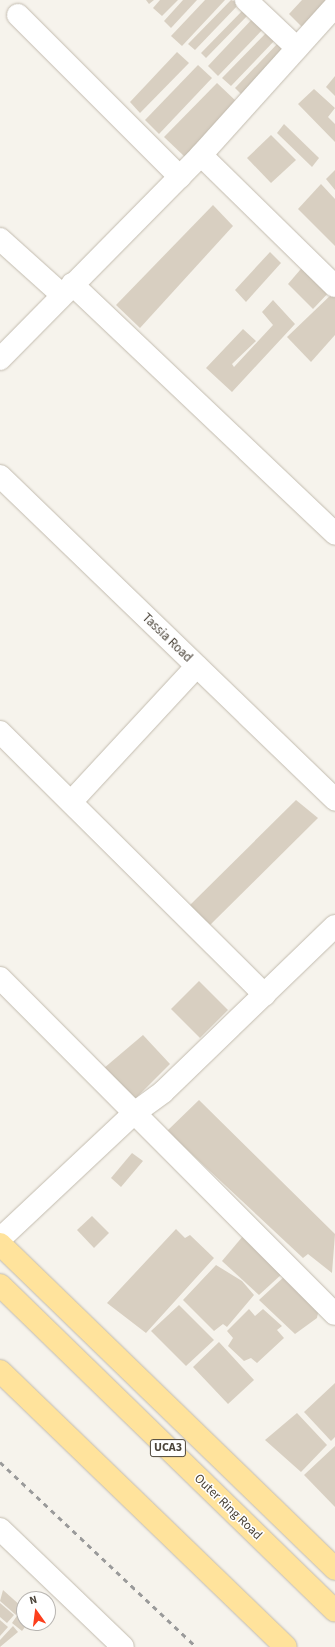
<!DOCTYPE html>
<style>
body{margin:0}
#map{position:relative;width:335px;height:1647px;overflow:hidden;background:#f6f3ec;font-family:"Source Sans 3",sans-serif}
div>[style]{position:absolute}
.building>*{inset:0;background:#d8cfc1}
.roads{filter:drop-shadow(0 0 1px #c2bbae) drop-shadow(0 0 1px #c2bbae)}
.minor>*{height:22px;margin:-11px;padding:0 11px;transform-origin:11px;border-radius:11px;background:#fff}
.major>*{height:22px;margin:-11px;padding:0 11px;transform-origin:11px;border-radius:11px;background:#ffe39c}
.rail>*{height:3px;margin-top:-1.5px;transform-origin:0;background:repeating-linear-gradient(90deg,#9a9a9a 0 5px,transparent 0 10px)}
span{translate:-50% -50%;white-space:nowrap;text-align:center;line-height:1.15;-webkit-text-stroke:3px #fff;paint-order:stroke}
.shield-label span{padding:1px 3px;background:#fff;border:1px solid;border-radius:3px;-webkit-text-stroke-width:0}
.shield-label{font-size:12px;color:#4b4439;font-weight:700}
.street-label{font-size:13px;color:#4b4439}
.north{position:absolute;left:16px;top:1591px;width:40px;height:40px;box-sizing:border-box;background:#fff;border:1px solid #b7b4b0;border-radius:50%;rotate:346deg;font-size:11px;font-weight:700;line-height:16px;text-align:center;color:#4b4439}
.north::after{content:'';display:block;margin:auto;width:14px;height:18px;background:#fc3f1d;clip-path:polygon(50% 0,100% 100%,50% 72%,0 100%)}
</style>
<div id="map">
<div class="building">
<i style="clip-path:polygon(146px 0,154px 0,149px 4px)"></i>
<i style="clip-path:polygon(160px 0,178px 0,162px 16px,153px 8px)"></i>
<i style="clip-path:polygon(183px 0,197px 0,171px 28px,164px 21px)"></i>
<i style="clip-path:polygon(205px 0,225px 0,182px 46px,171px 36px)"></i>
<i style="clip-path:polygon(231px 0,240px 3px,195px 50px,188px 44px)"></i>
<i style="clip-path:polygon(302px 0,335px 0,306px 31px,289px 14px)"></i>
<i style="clip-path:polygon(244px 9px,249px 14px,206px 58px,201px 53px)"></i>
<i style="clip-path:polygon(255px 16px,266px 26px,218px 76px,208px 66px)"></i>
<i style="clip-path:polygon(268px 31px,276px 39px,231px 86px,222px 78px)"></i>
<i style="clip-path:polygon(280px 41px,290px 51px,245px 98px,235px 88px)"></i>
<i style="clip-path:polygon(177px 52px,189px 63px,140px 113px,130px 102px)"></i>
<i style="clip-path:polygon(198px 65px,212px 78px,159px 134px,145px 120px)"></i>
<i style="clip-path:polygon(335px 76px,335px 96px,326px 87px)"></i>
<i style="clip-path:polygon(217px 83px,237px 102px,185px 157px,164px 137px)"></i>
<i style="clip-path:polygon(314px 89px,335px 108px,328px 117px,335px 124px,335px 142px,298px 104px)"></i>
<i style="clip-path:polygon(284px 124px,319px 158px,312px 167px,277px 133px)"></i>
<i style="clip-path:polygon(271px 135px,296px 160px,271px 183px,247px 158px)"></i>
<i style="clip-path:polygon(335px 170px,335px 190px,326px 179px)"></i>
<i style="clip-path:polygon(321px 184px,335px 199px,335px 246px,298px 209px)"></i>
<i style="clip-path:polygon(213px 205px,233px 226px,140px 328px,116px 305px)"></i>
<i style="clip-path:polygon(270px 252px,281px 263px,246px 302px,235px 290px)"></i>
<i style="clip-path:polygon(306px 263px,332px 289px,313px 309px,288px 284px)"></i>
<i style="clip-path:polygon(335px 291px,335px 335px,311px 362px,287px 337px)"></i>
<i style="clip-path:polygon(273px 300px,295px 324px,232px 392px,206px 368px,243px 329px,256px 341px,232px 364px,234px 367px,273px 325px,262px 312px)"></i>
<i style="clip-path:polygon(296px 800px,318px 818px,208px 927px,189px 906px)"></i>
<i style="clip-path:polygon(199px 981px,228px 1010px,200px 1038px,171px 1009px)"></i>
<i style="clip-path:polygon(143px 1035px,170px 1064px,129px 1105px,97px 1074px)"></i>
<i style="clip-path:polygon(199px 1100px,335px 1234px,332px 1273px,308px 1254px,303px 1258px,167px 1131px)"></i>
<i style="clip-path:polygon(132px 1153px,143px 1161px,121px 1187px,111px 1178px)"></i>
<i style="clip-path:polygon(92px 1216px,109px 1233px,94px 1248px,77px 1230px)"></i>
<i style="clip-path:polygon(176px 1229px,185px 1238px,190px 1235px,214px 1258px,146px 1333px,107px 1303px)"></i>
<i style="clip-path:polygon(243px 1236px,283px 1273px,259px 1295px,222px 1261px)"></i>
<i style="clip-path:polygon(216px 1265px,242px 1281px,254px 1295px,227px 1327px,223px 1324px,214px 1331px,183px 1300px)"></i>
<i style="clip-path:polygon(286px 1275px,319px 1308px,317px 1318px,295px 1334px,259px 1300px)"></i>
<i style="clip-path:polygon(179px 1305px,214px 1340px,186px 1366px,151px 1331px)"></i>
<i style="clip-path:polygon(249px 1309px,255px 1316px,263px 1309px,282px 1326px,277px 1330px,284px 1338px,257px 1363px,251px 1358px,244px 1361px,228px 1346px,233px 1338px,227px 1331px)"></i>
<i style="clip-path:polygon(219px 1342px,254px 1380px,228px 1404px,193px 1367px)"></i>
<i style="clip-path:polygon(335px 1383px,335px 1437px,331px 1441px,304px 1412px)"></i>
<i style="clip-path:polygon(297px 1413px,327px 1445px,301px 1472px,265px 1440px)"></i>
<i style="clip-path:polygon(335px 1446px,335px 1507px,304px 1475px)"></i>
<i style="clip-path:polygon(3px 1590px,22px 1607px,16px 1615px,0 1601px)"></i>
<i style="clip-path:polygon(0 1603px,14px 1615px,7px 1623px,0 1617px)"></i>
<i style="clip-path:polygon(21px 1610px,24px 1623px,28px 1623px,22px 1631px,12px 1623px)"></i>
<i style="clip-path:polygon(0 1620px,8px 1627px,0 1636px)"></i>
<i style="clip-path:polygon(13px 1626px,18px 1632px,0 1647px,0 1640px)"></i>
</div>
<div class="roads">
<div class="minor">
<i style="left:246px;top:0;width:70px;rotate:43.3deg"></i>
<i style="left:18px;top:15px;width:229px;rotate:45deg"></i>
<i style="left:201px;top:155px;width:187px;rotate:44.4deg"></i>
<i style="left:0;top:239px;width:82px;rotate:42deg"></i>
<i style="left:72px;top:284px;width:363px;rotate:43.5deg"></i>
<i style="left:0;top:359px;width:286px;rotate:-45.4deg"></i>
<i style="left:201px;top:155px;width:200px;rotate:-48deg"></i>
<i style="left:0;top:476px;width:466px;rotate:44deg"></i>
<i style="left:0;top:732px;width:373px;rotate:44.8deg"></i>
<i style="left:71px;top:802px;width:185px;rotate:-47.2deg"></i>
<i style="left:0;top:978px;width:474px;rotate:45.1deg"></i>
<i style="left:0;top:1239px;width:183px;rotate:-43.2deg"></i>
<i style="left:133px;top:1114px;width:37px;rotate:-36deg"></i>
<i style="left:163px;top:1092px;width:239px;rotate:-44deg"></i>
<i style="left:0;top:1529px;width:170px;rotate:43.8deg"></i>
</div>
<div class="major">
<i style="left:0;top:1244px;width:467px;rotate:44.1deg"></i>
<i style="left:0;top:1285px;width:467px;rotate:44.2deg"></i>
<i style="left:0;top:1371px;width:397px;rotate:44deg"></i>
</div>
</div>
<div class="rail">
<i style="left:0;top:1462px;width:270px;rotate:43.3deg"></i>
</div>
<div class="shield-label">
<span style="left:168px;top:1448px">UCA3</span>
</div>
<div class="street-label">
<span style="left:167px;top:638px;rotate:44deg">Tassia Road</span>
<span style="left:228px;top:1507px;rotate:44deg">Outer Ring Road</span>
</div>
<div class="north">N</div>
</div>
